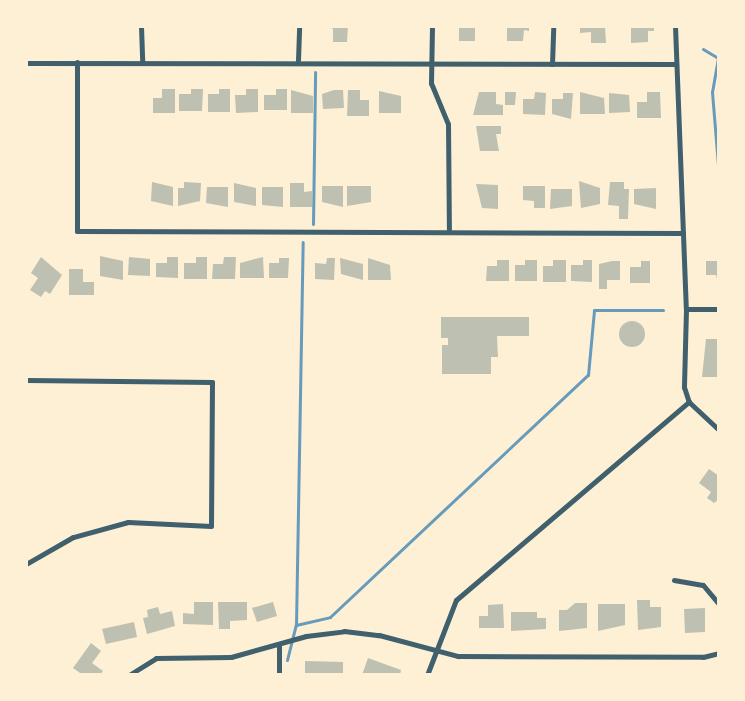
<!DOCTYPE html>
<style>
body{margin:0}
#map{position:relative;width:745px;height:701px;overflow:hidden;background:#fdf0d5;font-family:Barlow,sans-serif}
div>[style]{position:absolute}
.stream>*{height:3px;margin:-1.5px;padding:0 1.5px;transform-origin:1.5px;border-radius:1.5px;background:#669bbc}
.building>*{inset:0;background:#bec0b2}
.round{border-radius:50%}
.minor>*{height:5px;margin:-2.5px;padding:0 2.5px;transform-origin:2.5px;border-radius:2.5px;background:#3f606c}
span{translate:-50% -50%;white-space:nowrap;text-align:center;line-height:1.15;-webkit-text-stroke:4px #fdf0d5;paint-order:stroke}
.frame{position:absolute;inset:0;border:28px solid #fdf0d5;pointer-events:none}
</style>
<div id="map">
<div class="stream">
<i style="left:703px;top:49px;width:17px;rotate:31deg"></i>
<i style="left:718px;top:58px;width:35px;rotate:100deg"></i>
<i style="left:712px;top:92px;width:86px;rotate:85.3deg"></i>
<i style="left:313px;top:224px;width:152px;rotate:-89.2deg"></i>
<i style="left:296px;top:625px;width:383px;rotate:-89deg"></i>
<i style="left:287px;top:660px;width:36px;rotate:-76deg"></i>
<i style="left:296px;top:625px;width:35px;rotate:-13deg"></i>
<i style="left:330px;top:617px;width:354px;rotate:-43.2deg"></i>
<i style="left:588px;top:375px;width:65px;rotate:-84.7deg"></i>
<i style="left:594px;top:310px;width:69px"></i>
</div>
<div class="building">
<i style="clip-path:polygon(327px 26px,348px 26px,347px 42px,333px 42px,333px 29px)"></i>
<i style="clip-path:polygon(459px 26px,475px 26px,475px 41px,459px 41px)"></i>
<i style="clip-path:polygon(507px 26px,529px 26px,529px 31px,524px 30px,523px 41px,507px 41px)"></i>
<i style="clip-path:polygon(580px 26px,605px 26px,606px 43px,591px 43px,591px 32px,580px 33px)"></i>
<i style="clip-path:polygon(631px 26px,654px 26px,654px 31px,648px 31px,648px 42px,631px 43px)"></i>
<i style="clip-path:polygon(162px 89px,175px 89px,175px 113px,153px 113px,153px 98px,162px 98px)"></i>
<i style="clip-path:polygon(191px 89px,203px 89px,202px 111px,179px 111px,179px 94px,191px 94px)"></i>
<i style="clip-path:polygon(219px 89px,230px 89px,230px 112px,208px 112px,208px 94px,219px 94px)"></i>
<i style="clip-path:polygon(246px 89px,258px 89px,258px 112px,236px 113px,235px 95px,246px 95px)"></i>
<i style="clip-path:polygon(276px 89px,287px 89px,287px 110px,264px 110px,264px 95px,276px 95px)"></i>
<i style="clip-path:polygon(291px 90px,313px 96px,313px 113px,291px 113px)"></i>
<i style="clip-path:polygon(334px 90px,343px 90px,344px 108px,323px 109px,322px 94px)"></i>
<i style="clip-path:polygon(348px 90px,360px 90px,360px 100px,369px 100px,369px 116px,347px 116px)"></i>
<i style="clip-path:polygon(379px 91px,401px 96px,401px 113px,379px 113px)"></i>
<i style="clip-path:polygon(479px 92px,496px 92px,496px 104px,503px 105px,503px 115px,473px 115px)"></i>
<i style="clip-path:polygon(505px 92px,516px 92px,515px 105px,505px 105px)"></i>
<i style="clip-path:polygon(535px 92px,546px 93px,545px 115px,523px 114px,523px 99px,534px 99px)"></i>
<i style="clip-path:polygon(580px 92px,604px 98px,605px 114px,580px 114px)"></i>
<i style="clip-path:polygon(647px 92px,660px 92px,661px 118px,637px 118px,637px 102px,647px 102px)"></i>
<i style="clip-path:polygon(563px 93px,573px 93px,571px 119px,552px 114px,552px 99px,563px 99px)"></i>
<i style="clip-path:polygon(609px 93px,629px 95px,630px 112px,609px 113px)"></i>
<i style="clip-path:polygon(476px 126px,501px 126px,501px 134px,496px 134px,499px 151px,480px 151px)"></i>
<i style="clip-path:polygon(579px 181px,600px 188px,600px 204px,581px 208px)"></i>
<i style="clip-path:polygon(152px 182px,173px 187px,173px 206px,151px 201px)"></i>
<i style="clip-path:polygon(184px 182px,201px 183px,200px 201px,178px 206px,178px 188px,184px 188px)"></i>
<i style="clip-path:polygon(610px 182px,624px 182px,624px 189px,629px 189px,628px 219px,619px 219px,619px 206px,608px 205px)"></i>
<i style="clip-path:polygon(234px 183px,256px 188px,256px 206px,234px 202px)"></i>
<i style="clip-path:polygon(290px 183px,304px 183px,304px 192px,312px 191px,312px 207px,290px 207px)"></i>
<i style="clip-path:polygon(476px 184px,498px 185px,498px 209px,482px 208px)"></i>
<i style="clip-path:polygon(322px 186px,343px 186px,343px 207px,322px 202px)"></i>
<i style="clip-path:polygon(347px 186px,371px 186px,371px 202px,347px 206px)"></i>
<i style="clip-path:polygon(523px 186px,545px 186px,545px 208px,534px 208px,534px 201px,523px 200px)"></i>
<i style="clip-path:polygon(207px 187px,228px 187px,228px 207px,206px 203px)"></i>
<i style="clip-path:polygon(262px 187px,283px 187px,283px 207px,262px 205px)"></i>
<i style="clip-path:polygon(656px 188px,656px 209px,634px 204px,634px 189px)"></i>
<i style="clip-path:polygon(551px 189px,572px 189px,572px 206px,550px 209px)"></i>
<i style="clip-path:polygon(100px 256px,123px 261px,123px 280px,100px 276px)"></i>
<i style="clip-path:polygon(41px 257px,62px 275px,50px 294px,45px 291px,41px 297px,30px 290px,38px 278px,31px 273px)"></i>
<i style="clip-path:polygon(129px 257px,150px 259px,150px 276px,128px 275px)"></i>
<i style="clip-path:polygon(167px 257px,178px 257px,178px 278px,156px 277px,156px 263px,167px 263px)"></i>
<i style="clip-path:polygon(196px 257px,207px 257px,207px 279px,184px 279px,184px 263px,196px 263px)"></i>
<i style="clip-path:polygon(224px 257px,236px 257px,235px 279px,212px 279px,213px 264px,223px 264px)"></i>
<i style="clip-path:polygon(263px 257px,264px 278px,240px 278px,240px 263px)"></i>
<i style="clip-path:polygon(279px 258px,289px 258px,288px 278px,269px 278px,269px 263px,279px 263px)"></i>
<i style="clip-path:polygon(327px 258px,335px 258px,334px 280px,315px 279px,315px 263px,326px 264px)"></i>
<i style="clip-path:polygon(340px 258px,363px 264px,363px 280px,341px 274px)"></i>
<i style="clip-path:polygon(368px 258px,390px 265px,391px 280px,368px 280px)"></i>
<i style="clip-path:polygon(497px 260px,509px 260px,509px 281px,486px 281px,487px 266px,497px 266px)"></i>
<i style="clip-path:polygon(525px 260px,537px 260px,537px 281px,515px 281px,515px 265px,525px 265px)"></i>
<i style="clip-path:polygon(553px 260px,566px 260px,566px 282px,543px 282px,543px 266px,553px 266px)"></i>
<i style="clip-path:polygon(583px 260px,592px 260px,592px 282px,571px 281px,571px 265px,583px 265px)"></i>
<i style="clip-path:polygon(612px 261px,620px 261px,620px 280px,607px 280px,607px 289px,599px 289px,599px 264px)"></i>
<i style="clip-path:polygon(641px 261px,650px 261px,650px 283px,630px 283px,630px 267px,641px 267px)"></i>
<i style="clip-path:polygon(706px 261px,719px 261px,719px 287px,716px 275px,706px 275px)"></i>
<i style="clip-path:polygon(69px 269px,83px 269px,83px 282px,94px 282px,94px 295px,69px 295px)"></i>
<i style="clip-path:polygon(441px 317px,529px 317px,529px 336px,497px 336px,498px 357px,491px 357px,491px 374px,442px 374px,442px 345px,448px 345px,448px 338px,441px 338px)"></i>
<i class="round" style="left:619px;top:321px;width:26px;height:26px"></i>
<i style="clip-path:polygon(706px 339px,719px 339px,719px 377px,702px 377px)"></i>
<i style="clip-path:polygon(709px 469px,719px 476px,719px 499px,714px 503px,707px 498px,711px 492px,699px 483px)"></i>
<i style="clip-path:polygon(637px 600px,650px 600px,650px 607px,661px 607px,661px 627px,638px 630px)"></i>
<i style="clip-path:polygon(194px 602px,213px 602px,213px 625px,183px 624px,183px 613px,194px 614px)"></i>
<i style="clip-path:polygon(218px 602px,247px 602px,247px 620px,230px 621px,230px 629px,219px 629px)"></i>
<i style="clip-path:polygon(273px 602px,277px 616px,257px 622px,252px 608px)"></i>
<i style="clip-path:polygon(575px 603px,587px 603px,587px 628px,559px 631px,559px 610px,567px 610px)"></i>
<i style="clip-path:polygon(503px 604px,504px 628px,479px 628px,479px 616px,488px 616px,488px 605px)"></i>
<i style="clip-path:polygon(598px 604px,625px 604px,625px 625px,598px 631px)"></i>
<i style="clip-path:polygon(158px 607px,160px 614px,172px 611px,175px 626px,147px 634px,143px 618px,148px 617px,147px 610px)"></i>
<i style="clip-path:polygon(705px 608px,705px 632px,685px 633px,684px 609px)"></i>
<i style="clip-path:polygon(511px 612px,537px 612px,537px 618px,546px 618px,546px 629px,511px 631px)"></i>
<i style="clip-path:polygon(134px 622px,137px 637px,106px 644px,102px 629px)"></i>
<i style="clip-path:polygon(91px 643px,101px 651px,92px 663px,103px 671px,100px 675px,83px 675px,73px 668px)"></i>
<i style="clip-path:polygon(368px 658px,401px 670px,400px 675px,362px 675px)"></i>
<i style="clip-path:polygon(305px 661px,343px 662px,343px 675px,305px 675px)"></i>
</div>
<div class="minor">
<i style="left:141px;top:26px;width:36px;rotate:88deg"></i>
<i style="left:432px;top:26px;width:57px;rotate:91deg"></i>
<i style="left:431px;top:83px;width:44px;rotate:67.5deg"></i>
<i style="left:448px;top:124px;width:106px;rotate:89.5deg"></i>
<i style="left:675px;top:26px;width:283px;rotate:87.8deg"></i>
<i style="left:686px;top:309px;width:78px;rotate:91.5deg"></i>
<i style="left:684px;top:387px;width:16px;rotate:72deg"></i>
<i style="left:689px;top:402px;width:41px;rotate:43deg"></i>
<i style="left:298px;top:60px;width:34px;rotate:-88deg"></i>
<i style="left:77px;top:62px;width:169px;rotate:90deg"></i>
<i style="left:77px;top:231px;width:606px;rotate:0.19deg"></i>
<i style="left:26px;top:63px;width:649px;rotate:0.09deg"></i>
<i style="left:552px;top:64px;width:38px;rotate:-88deg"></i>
<i style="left:686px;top:309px;width:33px"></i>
<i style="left:26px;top:380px;width:186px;rotate:0.6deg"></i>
<i style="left:212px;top:382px;width:144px;rotate:90.4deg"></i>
<i style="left:211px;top:526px;width:83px;rotate:-177.2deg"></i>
<i style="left:128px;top:522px;width:57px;rotate:164.7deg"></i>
<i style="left:73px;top:537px;width:54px;rotate:150.1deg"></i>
<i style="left:674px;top:580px;width:29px;rotate:10deg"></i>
<i style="left:703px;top:585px;width:25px;rotate:50deg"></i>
<i style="left:279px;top:646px;width:29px;rotate:90deg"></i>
<i style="left:129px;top:675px;width:32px;rotate:-32deg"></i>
<i style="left:156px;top:658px;width:75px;rotate:-0.8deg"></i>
<i style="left:231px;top:657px;width:78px;rotate:-15.6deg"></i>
<i style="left:306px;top:636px;width:38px;rotate:-7deg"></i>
<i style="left:344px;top:631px;width:35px;rotate:7deg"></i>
<i style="left:379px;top:635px;width:82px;rotate:14.9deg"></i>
<i style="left:458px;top:656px;width:245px;rotate:0.2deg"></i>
<i style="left:703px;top:657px;width:16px;rotate:-14deg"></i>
<i style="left:427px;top:675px;width:80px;rotate:-68.9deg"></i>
<i style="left:456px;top:600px;width:306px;rotate:-40.4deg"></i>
</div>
<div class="frame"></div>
</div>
